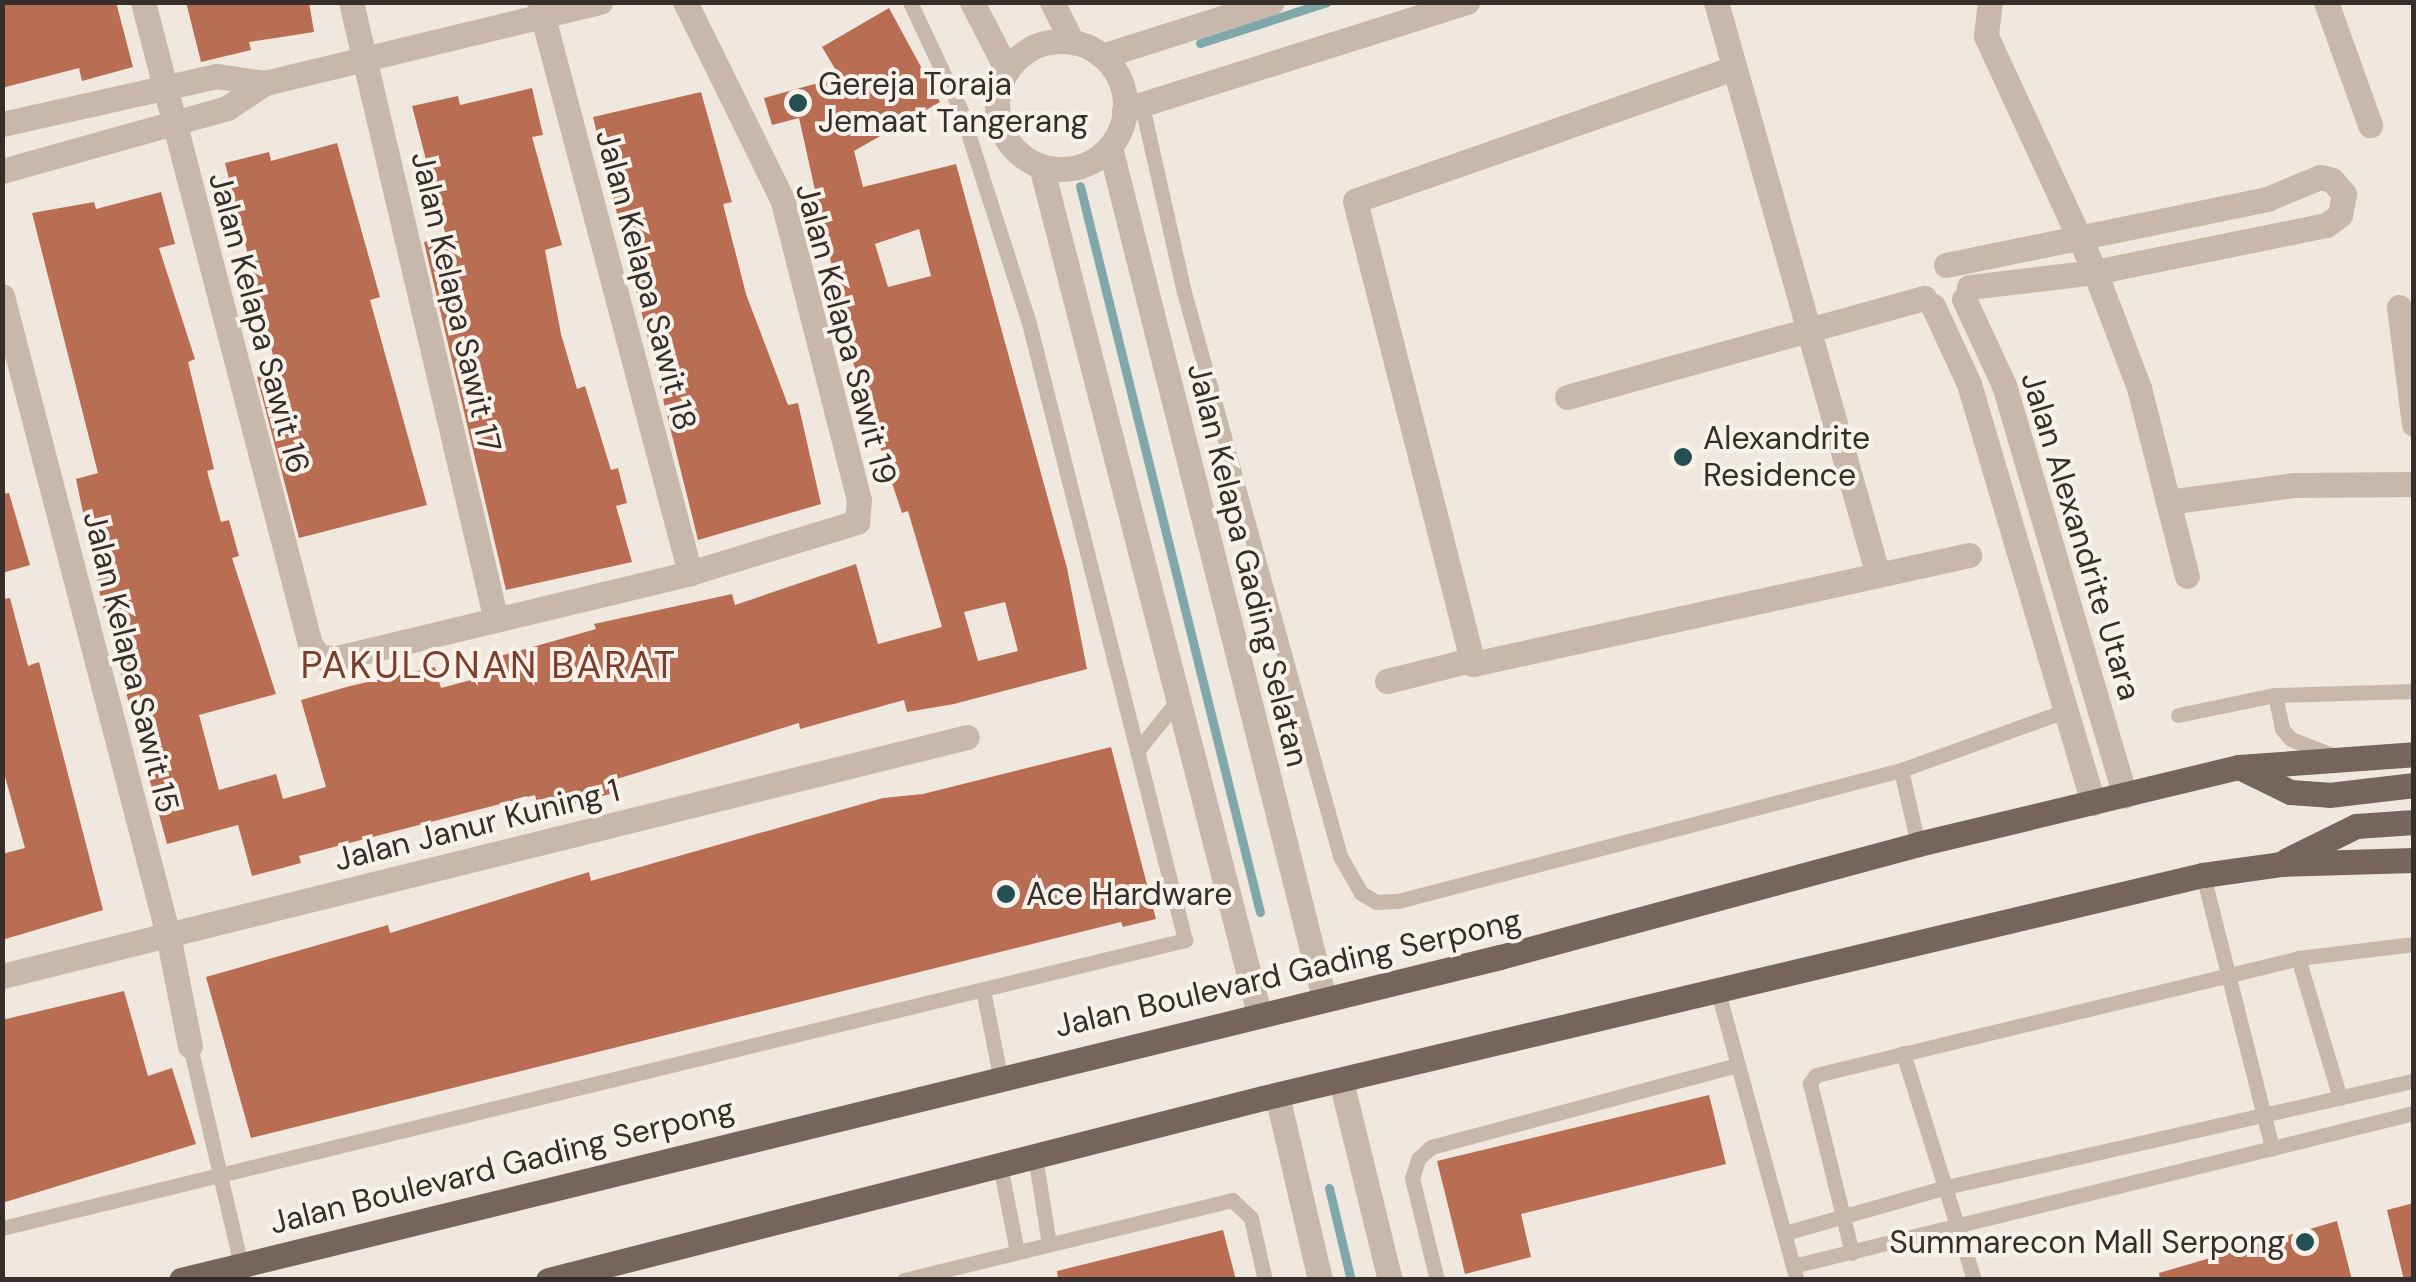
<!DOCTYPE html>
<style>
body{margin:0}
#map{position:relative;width:2416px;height:1282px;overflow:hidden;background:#f0e8de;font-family:"DM Sans",sans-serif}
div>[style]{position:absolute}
.stream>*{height:9px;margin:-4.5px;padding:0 4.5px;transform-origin:4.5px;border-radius:4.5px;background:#80a8aa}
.building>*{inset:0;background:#b96d53}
.service>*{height:15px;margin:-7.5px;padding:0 7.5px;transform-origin:7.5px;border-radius:7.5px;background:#c7b8ab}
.minor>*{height:25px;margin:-12.5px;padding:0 12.5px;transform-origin:12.5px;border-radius:12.5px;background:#c7b8ab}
.tertiary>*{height:25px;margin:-12.5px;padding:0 12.5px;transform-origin:12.5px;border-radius:12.5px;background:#c7b8ab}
.tertiary>.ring{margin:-12.5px;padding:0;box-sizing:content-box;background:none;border:25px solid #c7b8ab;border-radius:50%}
.primary>*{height:25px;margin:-12.5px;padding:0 12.5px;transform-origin:12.5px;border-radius:12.5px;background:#76655c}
.dots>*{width:28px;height:28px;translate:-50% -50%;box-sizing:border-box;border:5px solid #f8f2ea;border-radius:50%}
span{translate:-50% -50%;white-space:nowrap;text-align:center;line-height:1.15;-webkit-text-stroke:8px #f8f2ea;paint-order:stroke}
.poi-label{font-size:32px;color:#352e2a}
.left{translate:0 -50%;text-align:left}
.right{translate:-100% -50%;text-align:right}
.street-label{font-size:32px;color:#352e2a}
.quarter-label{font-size:38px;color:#7c3f2b;letter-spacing:2.5px}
.frame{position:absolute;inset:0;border:5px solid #352e2a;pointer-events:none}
</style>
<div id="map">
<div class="stream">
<i style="left:1200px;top:43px;width:133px;rotate:-17.9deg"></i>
<i style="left:1080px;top:186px;width:748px;rotate:76.08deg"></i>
<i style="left:1329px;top:1188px;width:95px;rotate:76.6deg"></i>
</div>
<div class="building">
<i style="clip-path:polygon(2px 2px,116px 2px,133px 67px,82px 81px,79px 68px,2px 88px)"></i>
<i style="clip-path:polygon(186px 2px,309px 2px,314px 32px,249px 42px,251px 50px,201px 62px)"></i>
<i style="clip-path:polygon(evenodd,889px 8px,940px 102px,854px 151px,863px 187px,956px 164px,1067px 568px,1087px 669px,954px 704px,907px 712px,904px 700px,800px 729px,799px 723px,607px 782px,610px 794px,540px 813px,535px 795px,299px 856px,301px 863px,252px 876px,238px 825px,167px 844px,101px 600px,76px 479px,98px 473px,32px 213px,94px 202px,96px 209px,161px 192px,175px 244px,159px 248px,195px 359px,188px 362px,214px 469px,207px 471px,221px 522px,229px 520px,239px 556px,232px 558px,276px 694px,199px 715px,219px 790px,276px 774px,283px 799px,326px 787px,301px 700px,350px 686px,435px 667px,441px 688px,501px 672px,497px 657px,596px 629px,594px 624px,732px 594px,735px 605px,856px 564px,878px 644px,942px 627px,908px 511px,902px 513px,856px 375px,799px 118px,772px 125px,764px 98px,840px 77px,822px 47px,889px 8px,919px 229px,931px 276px,888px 287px,875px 244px,919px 229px,889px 8px,1005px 602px,1018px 651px,978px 661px,964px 612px,1005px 602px)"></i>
<i style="clip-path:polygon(532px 88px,543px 135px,532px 137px,562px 245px,545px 250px,561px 334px,577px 389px,585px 386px,611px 470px,618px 468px,627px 503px,616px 506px,632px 562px,506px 590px,424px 242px,446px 236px,412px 106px,458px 96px,460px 105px)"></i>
<i style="clip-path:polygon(701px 92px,732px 202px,723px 204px,746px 294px,788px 405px,798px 403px,821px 504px,698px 540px,593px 117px)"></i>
<i style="clip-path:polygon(337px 143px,380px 297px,370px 300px,427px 505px,299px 538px,257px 377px,277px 371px,225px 163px,269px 152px,271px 161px)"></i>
<i style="clip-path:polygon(9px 493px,30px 565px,2px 573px,2px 494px)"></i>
<i style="clip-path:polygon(10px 598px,28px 666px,39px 662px,103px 910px,2px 940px,2px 854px,25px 848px,2px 766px,2px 599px)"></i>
<i style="clip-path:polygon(1111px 747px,1156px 919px,1123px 927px,1121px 922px,251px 1138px,206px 977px,388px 925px,390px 933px,589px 872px,591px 881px,883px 798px,923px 794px)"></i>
<i style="clip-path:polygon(124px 991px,148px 1076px,172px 1068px,196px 1144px,2px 1203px,2px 1020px)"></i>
<i style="clip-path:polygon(1709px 1095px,1726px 1164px,1521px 1214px,1531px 1257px,1465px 1274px,1437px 1161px)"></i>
<i style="clip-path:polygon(2414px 1203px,2414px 1280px,2404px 1280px,2387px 1210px)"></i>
<i style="clip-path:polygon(2337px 1221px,2352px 1280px,2160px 1280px,2159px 1273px)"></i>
<i style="clip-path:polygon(1223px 1230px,1236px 1280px,1058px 1280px,1057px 1271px)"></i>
</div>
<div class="service">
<i style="left:1142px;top:106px;width:191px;rotate:77.3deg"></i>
<i style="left:1184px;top:292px;width:585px;rotate:74.54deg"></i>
<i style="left:1340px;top:856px;width:43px;rotate:60.4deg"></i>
<i style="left:1361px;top:893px;width:17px;rotate:31deg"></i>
<i style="left:1376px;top:902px;width:22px;rotate:-3deg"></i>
<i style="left:1398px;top:901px;width:520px;rotate:-14.6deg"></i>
<i style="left:1901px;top:770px;width:171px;rotate:-19.8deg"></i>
<i style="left:2275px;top:695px;width:35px;rotate:78deg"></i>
<i style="left:2282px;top:729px;width:13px;rotate:48deg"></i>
<i style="left:2291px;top:739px;width:47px;rotate:21.1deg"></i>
<i style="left:2178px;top:715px;width:99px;rotate:-11.7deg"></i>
<i style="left:2275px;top:695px;width:139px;rotate:-1.6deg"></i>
<i style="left:1137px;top:751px;width:67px;rotate:-51.1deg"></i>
<i style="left:1901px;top:770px;width:76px;rotate:77.1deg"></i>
<i style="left:2203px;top:875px;width:282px;rotate:75.8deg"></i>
<i style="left:2298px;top:958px;width:117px;rotate:-6.9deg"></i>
<i style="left:983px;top:990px;width:88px;rotate:78.8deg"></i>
<i style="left:1718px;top:992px;width:299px;rotate:74.7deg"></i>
<i style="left:190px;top:1046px;width:225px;rotate:76.9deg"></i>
<i style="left:1903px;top:1053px;width:238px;rotate:72.6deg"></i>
<i style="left:1035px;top:1156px;width:89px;rotate:81deg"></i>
<i style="left:1000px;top:1165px;width:89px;rotate:78.9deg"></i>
<i style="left:2px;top:1228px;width:1218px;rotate:-13.68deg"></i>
<i style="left:1185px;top:940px;width:636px;rotate:-104.19deg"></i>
<i style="left:1029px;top:323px;width:223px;rotate:-107.8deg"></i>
<i style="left:961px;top:111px;width:120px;rotate:-115.1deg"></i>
<i style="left:1785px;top:1233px;width:167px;rotate:-15.9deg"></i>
<i style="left:1946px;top:1187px;width:480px;rotate:-12.8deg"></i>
<i style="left:1852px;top:1253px;width:175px;rotate:-103.9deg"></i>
<i style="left:1810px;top:1083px;width:10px;rotate:-53deg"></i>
<i style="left:1816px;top:1075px;width:496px;rotate:-13.6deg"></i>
<i style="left:2298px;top:958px;width:146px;rotate:73.3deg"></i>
<i style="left:1793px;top:1266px;width:640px;rotate:-13.84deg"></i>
<i style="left:904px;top:1280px;width:338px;rotate:-13.7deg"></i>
<i style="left:1232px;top:1200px;width:26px;rotate:43deg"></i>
<i style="left:1251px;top:1218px;width:64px;rotate:77.3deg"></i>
<i style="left:1437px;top:1280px;width:105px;rotate:-103.8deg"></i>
<i style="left:1412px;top:1178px;width:20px;rotate:-72deg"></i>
<i style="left:1418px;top:1159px;width:18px;rotate:-43deg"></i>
<i style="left:1431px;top:1147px;width:317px;rotate:-15deg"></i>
</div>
<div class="minor">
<i style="left:143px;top:2px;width:663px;rotate:75.42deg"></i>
<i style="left:310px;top:644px;width:16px;rotate:55deg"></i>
<i style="left:319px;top:657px;width:18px;rotate:3deg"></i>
<i style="left:337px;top:658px;width:363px;rotate:-13.5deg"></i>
<i style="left:690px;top:573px;width:175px;rotate:-17deg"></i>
<i style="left:857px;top:522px;width:22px;rotate:-85deg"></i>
<i style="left:859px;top:500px;width:311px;rotate:-104.3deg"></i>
<i style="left:782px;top:199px;width:220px;rotate:-116.2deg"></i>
<i style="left:351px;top:2px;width:631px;rotate:76.8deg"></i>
<i style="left:539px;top:2px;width:591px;rotate:75.19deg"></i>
<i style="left:1716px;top:2px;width:592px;rotate:74.23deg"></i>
<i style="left:1990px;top:2px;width:34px;rotate:97deg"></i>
<i style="left:1986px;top:36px;width:260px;rotate:65.2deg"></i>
<i style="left:2095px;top:272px;width:124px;rotate:69.2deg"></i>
<i style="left:2139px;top:388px;width:194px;rotate:75.7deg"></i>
<i style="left:2326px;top:2px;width:131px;rotate:70.3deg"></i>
<i style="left:1731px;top:69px;width:398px;rotate:160.7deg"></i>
<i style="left:1355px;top:201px;width:478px;rotate:75.7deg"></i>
<i style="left:1473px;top:664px;width:508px;rotate:-12.39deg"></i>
<i style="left:2px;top:124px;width:219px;rotate:-12.6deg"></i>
<i style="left:216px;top:76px;width:49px;rotate:8.1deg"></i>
<i style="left:265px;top:83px;width:345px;rotate:-13.6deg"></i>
<i style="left:2px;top:171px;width:234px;rotate:-15.6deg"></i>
<i style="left:227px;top:108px;width:45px;rotate:-33.3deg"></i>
<i style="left:1946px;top:265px;width:328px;rotate:-11.6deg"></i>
<i style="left:2267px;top:199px;width:57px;rotate:-22.5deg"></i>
<i style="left:2320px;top:177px;width:12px;rotate:14deg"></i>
<i style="left:2332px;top:180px;width:18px;rotate:49deg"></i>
<i style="left:2344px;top:194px;width:21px;rotate:101deg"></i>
<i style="left:2340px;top:215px;width:17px;rotate:144deg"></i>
<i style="left:2326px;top:225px;width:236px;rotate:168.5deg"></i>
<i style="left:2095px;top:272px;width:127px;rotate:173.2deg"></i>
<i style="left:2px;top:296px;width:660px;rotate:75.44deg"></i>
<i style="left:168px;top:935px;width:113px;rotate:78.8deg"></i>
<i style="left:1964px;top:299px;width:95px;rotate:65.1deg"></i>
<i style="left:2004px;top:385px;width:428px;rotate:73.6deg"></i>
<i style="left:1933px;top:306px;width:86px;rotate:65.2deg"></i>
<i style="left:1969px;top:384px;width:437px;rotate:73.5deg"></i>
<i style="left:2399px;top:307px;width:118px;rotate:82.7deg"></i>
<i style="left:1567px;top:397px;width:371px;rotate:-15.5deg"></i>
<i style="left:2168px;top:502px;width:127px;rotate:-7.7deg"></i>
<i style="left:2294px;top:485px;width:120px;rotate:-0.5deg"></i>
<i style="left:1387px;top:681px;width:87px;rotate:-14deg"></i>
<i style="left:2px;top:976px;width:994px;rotate:-13.91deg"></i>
</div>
<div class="tertiary">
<i style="left:972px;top:2px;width:76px;rotate:62.8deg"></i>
<i style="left:1052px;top:2px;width:45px;rotate:63.4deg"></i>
<i class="ring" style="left:997px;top:41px;width:103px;height:103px"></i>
<i style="left:1102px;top:56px;width:178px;rotate:-17.6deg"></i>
<i style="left:1124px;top:110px;width:360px;rotate:-17.5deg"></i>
<i style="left:1110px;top:147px;width:877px;rotate:75.88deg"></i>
<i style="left:1041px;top:166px;width:876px;rotate:75.58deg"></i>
<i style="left:1341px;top:1081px;width:205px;rotate:76.2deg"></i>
<i style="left:1277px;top:1095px;width:190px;rotate:76.9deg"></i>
</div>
<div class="primary">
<i style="left:2239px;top:767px;width:57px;rotate:26.1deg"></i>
<i style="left:2290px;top:792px;width:39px;rotate:4deg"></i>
<i style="left:2329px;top:795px;width:86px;rotate:-6.7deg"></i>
<i style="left:2287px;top:860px;width:77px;rotate:-26.2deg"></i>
<i style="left:2356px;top:826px;width:58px;rotate:-3.9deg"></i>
<i style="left:181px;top:1280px;width:1358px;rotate:-13.76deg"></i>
<i style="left:1500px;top:957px;width:433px;rotate:-15.1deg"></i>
<i style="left:1918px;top:844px;width:330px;rotate:-13.5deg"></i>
<i style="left:2239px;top:767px;width:175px;rotate:-4.2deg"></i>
<i style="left:548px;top:1280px;width:738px;rotate:-14.28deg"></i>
<i style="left:1263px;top:1098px;width:966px;rotate:-13.35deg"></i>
<i style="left:2203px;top:875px;width:78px;rotate:-8.1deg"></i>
<i style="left:2280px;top:864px;width:134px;rotate:-1.7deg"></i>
</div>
<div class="dots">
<i style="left:798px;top:103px;background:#244f53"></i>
<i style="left:1683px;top:457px;background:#244f53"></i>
<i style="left:1006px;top:894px;background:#244f53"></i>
<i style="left:2305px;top:1242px;background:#244f53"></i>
</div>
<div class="poi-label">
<span class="left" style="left:818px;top:103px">Gereja Toraja<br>Jemaat Tangerang</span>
<span class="left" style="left:1703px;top:457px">Alexandrite<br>Residence</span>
<span class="left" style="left:1026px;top:894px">Ace Hardware</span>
<span class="right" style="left:2285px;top:1242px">Summarecon Mall Serpong</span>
</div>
<div class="street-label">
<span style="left:646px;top:280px;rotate:75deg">Jalan Kelapa Sawit 18</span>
<span style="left:456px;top:302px;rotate:77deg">Jalan Kelapa Sawit 17</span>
<span style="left:259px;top:323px;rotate:75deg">Jalan Kelapa Sawit 16</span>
<span style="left:846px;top:334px;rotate:75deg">Jalan Kelapa Sawit 19</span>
<span style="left:2081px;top:536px;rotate:73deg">Jalan Alexandrite Utara</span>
<span style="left:1248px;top:565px;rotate:76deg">Jalan Kelapa Gading Selatan</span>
<span style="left:131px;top:662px;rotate:76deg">Jalan Kelapa Sawit 15</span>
<span style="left:477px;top:825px;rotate:-14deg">Jalan Janur Kuning 1</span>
<span style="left:1288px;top:973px;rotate:-13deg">Jalan Boulevard Gading Serpong</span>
<span style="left:502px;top:1166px;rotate:-14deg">Jalan Boulevard Gading Serpong</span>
</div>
<div class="quarter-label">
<span style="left:489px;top:666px">PAKULONAN BARAT</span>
</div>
<div class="frame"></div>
</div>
